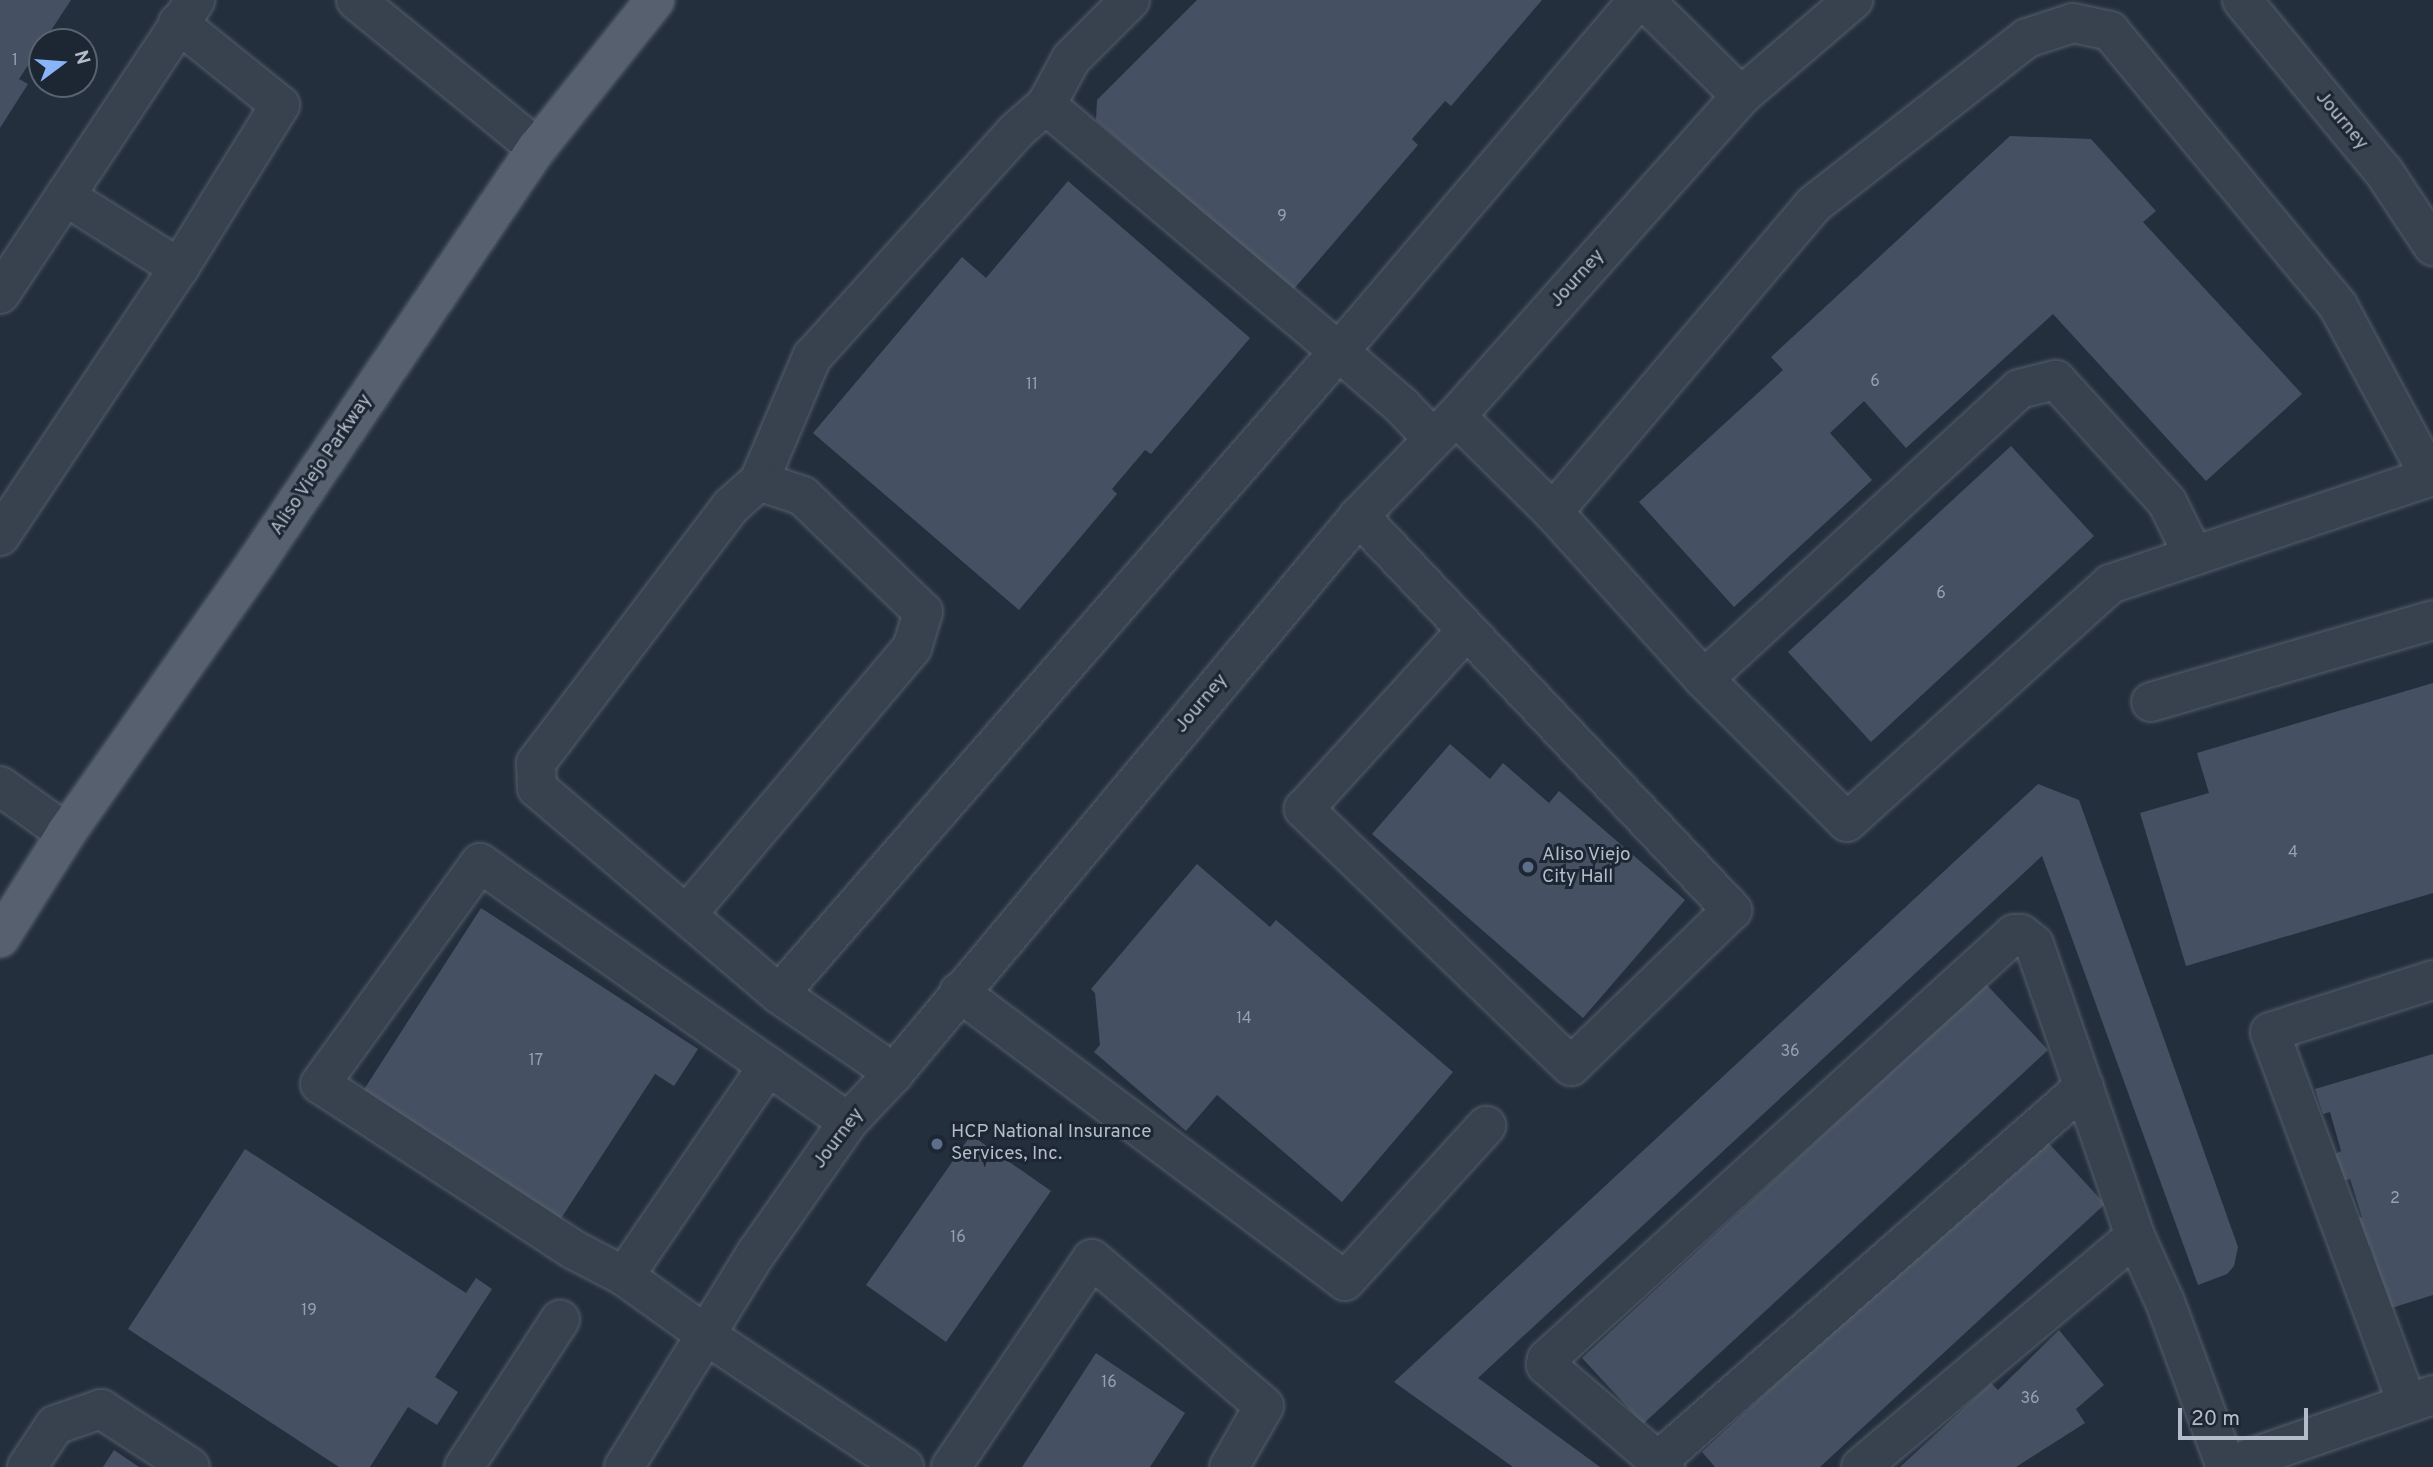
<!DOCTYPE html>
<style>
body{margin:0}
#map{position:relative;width:2433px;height:1467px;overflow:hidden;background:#242f3e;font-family:Overpass,sans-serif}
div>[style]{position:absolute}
.building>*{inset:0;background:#455162}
.roads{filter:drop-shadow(0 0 2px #565f6c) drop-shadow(0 0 2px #565f6c)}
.minor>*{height:38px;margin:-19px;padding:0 19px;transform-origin:19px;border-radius:19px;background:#38414e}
.major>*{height:38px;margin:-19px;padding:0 19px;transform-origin:19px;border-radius:19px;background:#56606e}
.dots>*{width:19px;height:19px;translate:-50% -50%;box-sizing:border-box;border:4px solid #1d2633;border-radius:50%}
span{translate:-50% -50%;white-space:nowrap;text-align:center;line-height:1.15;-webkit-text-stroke:6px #1d2633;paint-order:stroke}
.number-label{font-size:16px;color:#98a1af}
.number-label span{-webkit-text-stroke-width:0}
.street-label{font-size:19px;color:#b4bcc9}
.poi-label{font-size:19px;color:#b4bcc9}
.left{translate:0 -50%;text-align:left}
.north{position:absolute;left:28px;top:28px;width:70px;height:70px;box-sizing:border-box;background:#1d2633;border:2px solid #59626f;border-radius:50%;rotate:74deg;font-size:19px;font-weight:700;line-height:28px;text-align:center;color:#b4bcc9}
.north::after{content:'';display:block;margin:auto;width:24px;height:32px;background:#8ab4f8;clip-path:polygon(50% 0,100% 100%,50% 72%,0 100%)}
.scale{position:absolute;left:2178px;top:1408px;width:130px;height:32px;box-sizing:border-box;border:4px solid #b4bcc9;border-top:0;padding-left:9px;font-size:21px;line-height:24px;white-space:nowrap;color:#b4bcc9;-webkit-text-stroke:5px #1d2633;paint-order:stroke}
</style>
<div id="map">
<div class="building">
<i style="clip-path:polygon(0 0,71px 0,19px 79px,28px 84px,0 128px)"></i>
<i style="clip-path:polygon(1197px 0,1542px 0,1451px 106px,1445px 101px,1412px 139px,1418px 145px,1293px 290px,1096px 120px,1097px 100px)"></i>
<i style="clip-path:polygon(2010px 136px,2091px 139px,2156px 211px,2143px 222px,2302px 394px,2206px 481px,2053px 314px,1906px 448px,1864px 401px,1830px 433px,1872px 480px,1734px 607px,1639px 502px,1783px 370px,1771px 357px)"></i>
<i style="clip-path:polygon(1068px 181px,1250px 338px,1151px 454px,1145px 450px,1112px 489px,1117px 494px,1019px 610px,813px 433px,962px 257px,986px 278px)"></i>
<i style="clip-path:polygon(2011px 446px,2094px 536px,1871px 742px,1788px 652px)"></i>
<i style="clip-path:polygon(2433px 683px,2433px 893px,2186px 966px,2140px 813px,2209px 793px,2197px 753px)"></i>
<i style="clip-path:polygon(1450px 744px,1490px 779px,1503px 763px,1549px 803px,1559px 791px,1685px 900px,1583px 1018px,1372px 834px)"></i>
<i style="clip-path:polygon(2038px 784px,2079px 800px,2238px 1247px,2234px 1266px,2227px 1274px,2198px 1285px,2042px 856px,1478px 1378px,1600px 1467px,1513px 1467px,1394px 1382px)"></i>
<i style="clip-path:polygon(1197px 864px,1270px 927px,1276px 920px,1453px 1072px,1342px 1202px,1217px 1095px,1186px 1131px,1094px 1052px,1100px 1045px,1095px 993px,1091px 989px)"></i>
<i style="clip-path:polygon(481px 908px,698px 1049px,674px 1086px,655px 1074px,560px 1220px,363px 1091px)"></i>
<i style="clip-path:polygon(1986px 984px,2048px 1050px,1643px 1424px,1582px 1358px)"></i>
<i style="clip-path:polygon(2433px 1054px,2433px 1295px,2385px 1310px,2382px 1286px,2370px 1245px,2361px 1247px,2354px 1220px,2362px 1217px,2350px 1179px,2342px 1181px,2335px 1154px,2341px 1151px,2330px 1112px,2323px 1114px,2315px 1089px)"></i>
<i style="clip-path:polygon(971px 1135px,1051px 1191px,946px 1342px,866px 1285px)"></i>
<i style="clip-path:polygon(2043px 1137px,2105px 1204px,1820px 1467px,1715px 1467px,1702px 1452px)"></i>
<i style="clip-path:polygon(245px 1149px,466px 1293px,476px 1278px,492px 1289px,435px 1377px,458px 1392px,437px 1425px,408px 1407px,370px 1467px,339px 1467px,128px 1329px)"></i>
<i style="clip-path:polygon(2059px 1330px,2104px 1385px,2076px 1409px,2085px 1423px,2016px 1467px,1900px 1467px,1991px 1383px,1998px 1390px)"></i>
<i style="clip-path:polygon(1096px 1353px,1185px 1413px,1150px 1467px,1022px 1467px)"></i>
<i style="clip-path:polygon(114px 1450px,139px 1467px,103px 1467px)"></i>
</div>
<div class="roads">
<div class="minor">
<i style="left:356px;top:0;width:234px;rotate:39.3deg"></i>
<i style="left:1130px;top:0;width:83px;rotate:135deg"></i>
<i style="left:1071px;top:59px;width:52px;rotate:118.5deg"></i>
<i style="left:1046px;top:105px;width:380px;rotate:40.1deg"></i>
<i style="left:1337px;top:350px;width:86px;rotate:40.7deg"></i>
<i style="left:1402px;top:406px;width:45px;rotate:46.8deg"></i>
<i style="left:1644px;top:0;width:136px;rotate:44.7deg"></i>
<i style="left:2242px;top:0;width:223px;rotate:50.5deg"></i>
<i style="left:2384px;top:172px;width:89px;rotate:56.5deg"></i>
<i style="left:65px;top:196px;width:135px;rotate:32.3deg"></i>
<i style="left:0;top:294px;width:353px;rotate:-56.4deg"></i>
<i style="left:1456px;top:416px;width:136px;rotate:44.7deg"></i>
<i style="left:1553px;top:512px;width:225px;rotate:47.9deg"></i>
<i style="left:1704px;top:679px;width:202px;rotate:45deg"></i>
<i style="left:1847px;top:822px;width:355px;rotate:-42.1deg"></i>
<i style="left:2110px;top:584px;width:341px;rotate:-18.5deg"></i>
<i style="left:759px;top:481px;width:135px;rotate:-66.9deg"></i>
<i style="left:812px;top:357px;width:303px;rotate:-47.9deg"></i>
<i style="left:1015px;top:132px;width:41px;rotate:-41.1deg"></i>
<i style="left:1553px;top:512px;width:402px;rotate:-49.7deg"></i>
<i style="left:1813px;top:205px;width:271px;rotate:-38deg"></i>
<i style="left:2027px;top:38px;width:48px;rotate:-18.1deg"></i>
<i style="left:2073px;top:23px;width:38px;rotate:12deg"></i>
<i style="left:2110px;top:31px;width:357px;rotate:50.3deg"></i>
<i style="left:2338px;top:306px;width:194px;rotate:61.7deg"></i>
<i style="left:1359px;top:516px;width:543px;rotate:46.57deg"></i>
<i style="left:1732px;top:910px;width:224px;rotate:135.9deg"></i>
<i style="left:1571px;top:1066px;width:371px;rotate:-136.1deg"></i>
<i style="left:1304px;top:809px;width:242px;rotate:-47.7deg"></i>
<i style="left:0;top:536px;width:322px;rotate:-56.3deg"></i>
<i style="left:179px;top:268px;width:192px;rotate:-58.2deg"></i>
<i style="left:280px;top:105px;width:131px;rotate:-141.2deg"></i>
<i style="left:1704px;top:679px;width:428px;rotate:-42.6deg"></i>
<i style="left:2019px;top:389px;width:38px;rotate:-14deg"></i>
<i style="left:2056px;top:380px;width:165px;rotate:47.7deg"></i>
<i style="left:2167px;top:502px;width:60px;rotate:63.4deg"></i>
<i style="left:2151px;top:702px;width:294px;rotate:-16.2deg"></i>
<i style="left:0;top:786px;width:81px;rotate:35.5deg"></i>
<i style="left:687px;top:914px;width:348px;rotate:-49.8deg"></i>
<i style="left:912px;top:648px;width:38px;rotate:-73deg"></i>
<i style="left:923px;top:612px;width:167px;rotate:-136deg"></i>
<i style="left:803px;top:496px;width:46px;rotate:-161.2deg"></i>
<i style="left:759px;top:481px;width:38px;rotate:138deg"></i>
<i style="left:731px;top:506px;width:323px;rotate:127.2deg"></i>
<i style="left:536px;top:763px;width:25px;rotate:88deg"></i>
<i style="left:537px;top:788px;width:318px;rotate:40.4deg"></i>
<i style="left:779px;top:994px;width:140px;rotate:34.5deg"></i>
<i style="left:959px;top:992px;width:482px;rotate:36.8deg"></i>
<i style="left:1345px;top:1281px;width:210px;rotate:-47.7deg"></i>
<i style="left:779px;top:994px;width:883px;rotate:-48.95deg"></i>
<i style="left:1359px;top:328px;width:431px;rotate:-49.6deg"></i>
<i style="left:848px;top:1122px;width:98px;rotate:-145deg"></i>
<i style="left:768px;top:1066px;width:255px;rotate:124.4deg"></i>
<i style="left:624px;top:1276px;width:101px;rotate:35.7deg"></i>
<i style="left:706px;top:1335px;width:238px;rotate:33.7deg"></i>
<i style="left:624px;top:1276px;width:56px;rotate:-152.5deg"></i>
<i style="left:574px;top:1250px;width:303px;rotate:-146.8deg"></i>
<i style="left:320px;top:1084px;width:273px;rotate:-54.1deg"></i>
<i style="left:480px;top:863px;width:352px;rotate:35.2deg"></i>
<i style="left:2407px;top:1403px;width:395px;rotate:-110.3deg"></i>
<i style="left:2270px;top:1032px;width:171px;rotate:-17.7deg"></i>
<i style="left:1658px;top:1461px;width:567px;rotate:-41.28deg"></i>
<i style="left:27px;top:1467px;width:50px;rotate:-56.3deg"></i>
<i style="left:55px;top:1425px;width:49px;rotate:-19.2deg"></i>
<i style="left:101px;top:1409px;width:106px;rotate:33.1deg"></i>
<i style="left:464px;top:1467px;width:176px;rotate:-56.9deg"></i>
<i style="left:624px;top:1467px;width:253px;rotate:-58.3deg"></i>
<i style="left:757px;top:1252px;width:159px;rotate:-55deg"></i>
<i style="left:848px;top:1122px;width:67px;rotate:-46.8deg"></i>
<i style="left:894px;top:1073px;width:726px;rotate:-50.14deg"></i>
<i style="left:1359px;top:516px;width:139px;rotate:-45.9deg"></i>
<i style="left:1456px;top:416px;width:429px;rotate:-48.3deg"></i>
<i style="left:1741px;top:96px;width:148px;rotate:-40.6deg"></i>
<i style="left:951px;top:1467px;width:251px;rotate:-55.9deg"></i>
<i style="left:1092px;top:1259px;width:226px;rotate:40.5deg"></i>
<i style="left:1264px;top:1406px;width:70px;rotate:119.8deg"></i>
<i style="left:1665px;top:1467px;width:157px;rotate:-139.4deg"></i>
<i style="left:1546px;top:1365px;width:6px;rotate:-81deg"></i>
<i style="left:1547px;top:1359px;width:631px;rotate:-42.3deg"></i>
<i style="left:2014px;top:934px;width:7px"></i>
<i style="left:2021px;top:934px;width:16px;rotate:38deg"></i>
<i style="left:2034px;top:944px;width:309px;rotate:70.9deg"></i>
<i style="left:2135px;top:1236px;width:72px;rotate:65.6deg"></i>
<i style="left:2165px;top:1302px;width:176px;rotate:69.7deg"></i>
<i style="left:1861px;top:1467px;width:358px;rotate:-40.1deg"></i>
<i style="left:2225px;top:1467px;width:220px;rotate:-19.1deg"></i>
</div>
<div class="major">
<i style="left:0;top:938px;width:124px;rotate:-57.8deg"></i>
<i style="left:66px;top:833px;width:332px;rotate:-54.9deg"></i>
<i style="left:257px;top:561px;width:499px;rotate:-55.9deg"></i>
<i style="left:537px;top:148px;width:189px;rotate:-51.4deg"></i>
</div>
</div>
<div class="dots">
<i style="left:1528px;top:867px;background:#5c6f8a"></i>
<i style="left:937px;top:1144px;background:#5c6f8a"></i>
</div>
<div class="number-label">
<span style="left:15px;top:61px">1</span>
<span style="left:1282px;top:217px">9</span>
<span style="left:1875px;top:382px">6</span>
<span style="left:1032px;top:385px">11</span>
<span style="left:1941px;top:594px">6</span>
<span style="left:2293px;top:853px">4</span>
<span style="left:1244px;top:1019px">14</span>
<span style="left:1790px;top:1052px">36</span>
<span style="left:536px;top:1061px">17</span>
<span style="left:2395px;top:1199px">2</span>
<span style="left:958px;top:1238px">16</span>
<span style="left:309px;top:1311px">19</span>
<span style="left:1109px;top:1383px">16</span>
<span style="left:2030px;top:1399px">36</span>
</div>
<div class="street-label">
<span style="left:2341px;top:121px;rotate:50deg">Journey</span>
<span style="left:1578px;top:279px;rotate:-48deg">Journey</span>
<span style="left:322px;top:465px;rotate:-56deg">Aliso Viejo Parkway</span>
<span style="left:1202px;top:704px;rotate:-50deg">Journey</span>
<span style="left:839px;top:1139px;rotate:-53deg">Journey</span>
</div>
<div class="poi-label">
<span class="left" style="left:1542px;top:867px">Aliso Viejo<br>City Hall</span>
<span class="left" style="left:951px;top:1144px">HCP National Insurance<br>Services, Inc.</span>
</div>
<div class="north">N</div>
<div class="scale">20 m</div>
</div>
